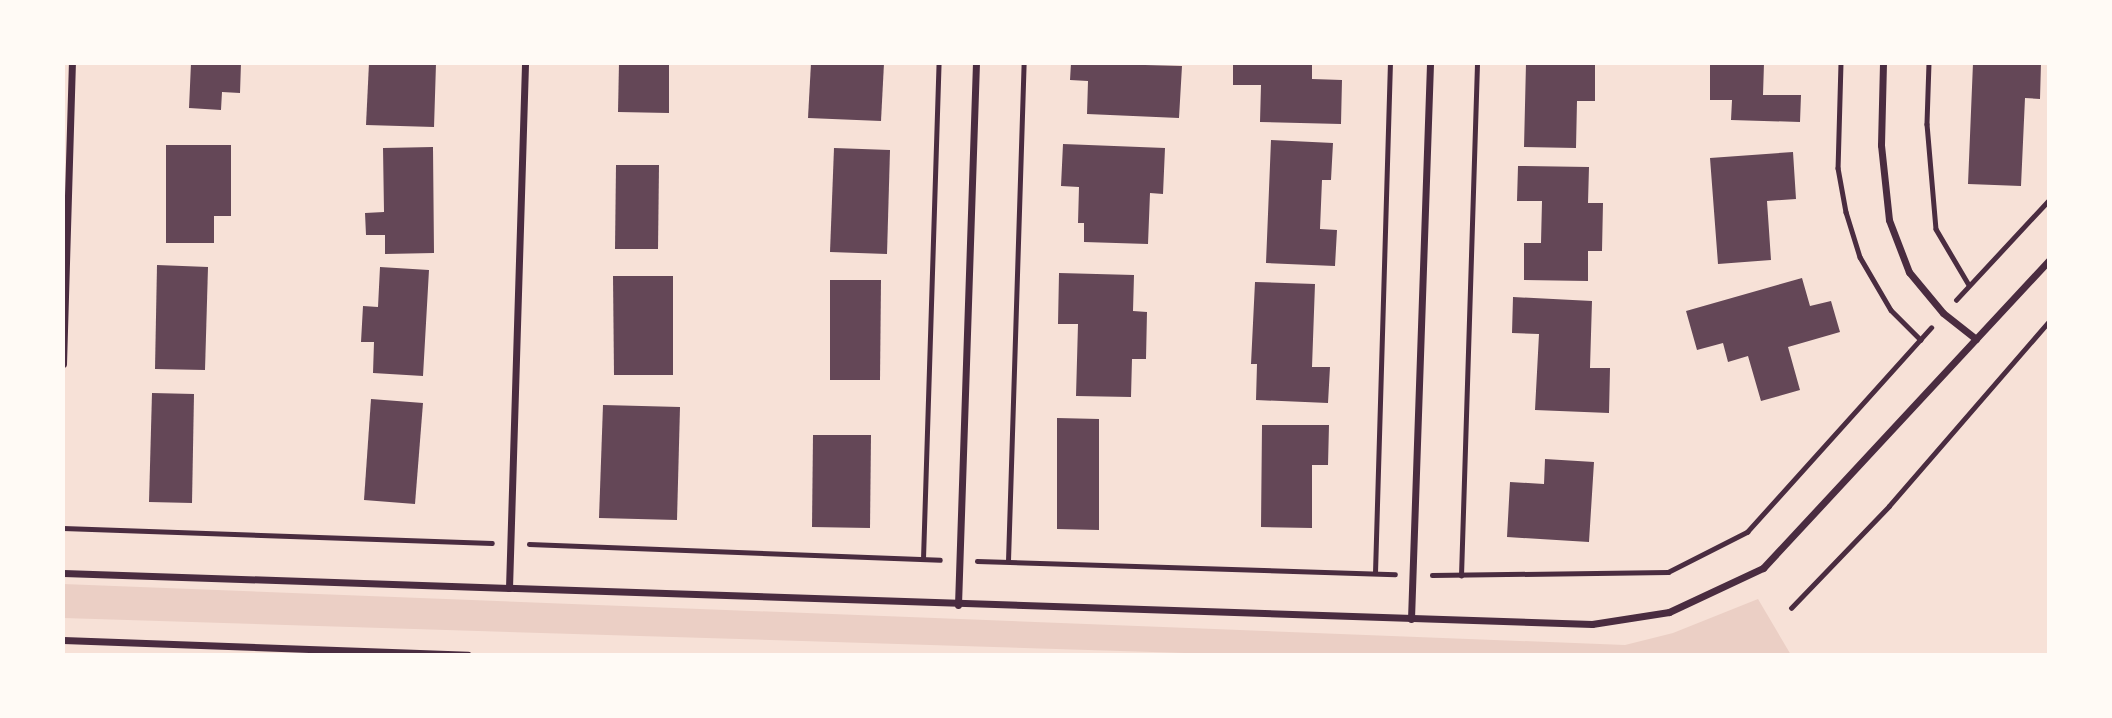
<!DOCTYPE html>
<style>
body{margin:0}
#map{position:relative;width:2112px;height:718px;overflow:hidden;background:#f7e1d7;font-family:Helvetica,sans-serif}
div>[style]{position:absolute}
.green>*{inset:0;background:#ebcfc5}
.building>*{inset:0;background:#644757}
.path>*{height:4.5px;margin:-2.25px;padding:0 2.25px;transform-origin:2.25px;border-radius:2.25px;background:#4a2c40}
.minor>*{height:7px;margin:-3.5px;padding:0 3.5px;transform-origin:3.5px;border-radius:3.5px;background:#4a2c40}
span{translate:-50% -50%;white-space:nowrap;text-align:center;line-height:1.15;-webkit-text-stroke:6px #fffaf5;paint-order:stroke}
.frame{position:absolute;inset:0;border:65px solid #fffaf5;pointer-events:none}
</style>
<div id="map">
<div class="green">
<i style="clip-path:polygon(63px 584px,1625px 645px,1673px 633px,1758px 599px,1791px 655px,1249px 655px,63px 618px)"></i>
</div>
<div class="building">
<i style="clip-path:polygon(191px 63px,241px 63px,240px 93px,222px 92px,221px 110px,189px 108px)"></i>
<i style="clip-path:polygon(369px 63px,436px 63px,434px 127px,366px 125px)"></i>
<i style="clip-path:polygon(619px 63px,669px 63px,669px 113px,618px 112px)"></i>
<i style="clip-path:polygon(811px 63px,884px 63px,881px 121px,808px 118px)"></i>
<i style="clip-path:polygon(1071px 63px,1182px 66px,1179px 118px,1087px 114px,1088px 81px,1070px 80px)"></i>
<i style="clip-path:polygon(1233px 63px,1312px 63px,1312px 79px,1342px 80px,1341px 124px,1260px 122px,1261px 85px,1233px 85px)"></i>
<i style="clip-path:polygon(1526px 63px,1595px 63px,1595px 101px,1577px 101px,1576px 148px,1524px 147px)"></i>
<i style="clip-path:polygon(1710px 63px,1764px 63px,1763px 95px,1801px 95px,1800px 122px,1731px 120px,1732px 100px,1710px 100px)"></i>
<i style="clip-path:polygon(1973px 63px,2041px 63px,2040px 99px,2025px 98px,2021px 186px,1968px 184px)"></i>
<i style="clip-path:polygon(1271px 140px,1333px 143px,1331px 180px,1322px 180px,1320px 229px,1337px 230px,1335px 266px,1266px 263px)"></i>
<i style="clip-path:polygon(1063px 144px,1165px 148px,1163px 194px,1150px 193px,1148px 244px,1084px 242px,1084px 223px,1078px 223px,1079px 187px,1061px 186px)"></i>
<i style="clip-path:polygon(166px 145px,231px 145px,231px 216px,214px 216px,214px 243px,166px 243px)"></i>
<i style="clip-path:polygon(433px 147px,434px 253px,385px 254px,385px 235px,366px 235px,365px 213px,384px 212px,383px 148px)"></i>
<i style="clip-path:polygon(834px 148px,890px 150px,887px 254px,830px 252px)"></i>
<i style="clip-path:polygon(1793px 152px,1796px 199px,1767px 201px,1771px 260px,1718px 264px,1710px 158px)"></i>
<i style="clip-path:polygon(616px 165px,659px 165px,658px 249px,615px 249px)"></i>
<i style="clip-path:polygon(1518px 166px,1589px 167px,1588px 203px,1603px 203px,1602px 251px,1588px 251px,1588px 281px,1524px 280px,1524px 243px,1541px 243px,1542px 201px,1517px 201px)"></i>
<i style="clip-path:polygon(157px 265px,208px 267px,205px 370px,155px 369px)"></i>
<i style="clip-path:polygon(380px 267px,429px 270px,423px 376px,373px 373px,374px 342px,361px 342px,363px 306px,378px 307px)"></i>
<i style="clip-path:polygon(1059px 273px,1134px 275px,1133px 311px,1147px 312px,1146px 359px,1132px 359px,1131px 397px,1076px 396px,1078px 324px,1058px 324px)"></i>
<i style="clip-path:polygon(613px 276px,673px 276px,673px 375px,614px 375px)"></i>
<i style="clip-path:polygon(1802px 278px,1810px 306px,1831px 301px,1840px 332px,1788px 347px,1800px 390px,1761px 401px,1748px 356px,1728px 362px,1723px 343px,1697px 350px,1686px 311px)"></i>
<i style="clip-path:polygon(830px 280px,881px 280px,880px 380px,830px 380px)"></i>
<i style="clip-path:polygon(1255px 282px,1315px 284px,1312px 367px,1330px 367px,1328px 403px,1256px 400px,1257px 364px,1251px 364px)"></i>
<i style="clip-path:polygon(1513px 297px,1592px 301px,1590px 368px,1610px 368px,1609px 413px,1535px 410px,1539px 334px,1512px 333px)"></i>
<i style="clip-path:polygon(152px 393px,194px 394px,192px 503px,149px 502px)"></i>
<i style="clip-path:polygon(371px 399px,423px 403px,415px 504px,364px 500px)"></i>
<i style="clip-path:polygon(603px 405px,680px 407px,677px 520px,599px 518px)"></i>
<i style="clip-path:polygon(1057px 418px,1099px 419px,1099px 530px,1057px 529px)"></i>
<i style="clip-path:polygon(1262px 425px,1329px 425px,1328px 465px,1312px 465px,1312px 528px,1261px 527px)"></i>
<i style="clip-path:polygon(813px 435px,871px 435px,870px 528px,812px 527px)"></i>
<i style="clip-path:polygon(1545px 459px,1594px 462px,1589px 542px,1507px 537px,1510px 482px,1544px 484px)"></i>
</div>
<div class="path">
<i style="left:1841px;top:63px;width:105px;rotate:91.6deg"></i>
<i style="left:1838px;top:168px;width:45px;rotate:79.7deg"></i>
<i style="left:1846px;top:212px;width:47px;rotate:72.7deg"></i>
<i style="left:1860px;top:257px;width:61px;rotate:59.7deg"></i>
<i style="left:1891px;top:310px;width:42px;rotate:45deg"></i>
<i style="left:1929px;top:63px;width:61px;rotate:91.9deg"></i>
<i style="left:1927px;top:124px;width:105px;rotate:85.1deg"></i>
<i style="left:1936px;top:229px;width:65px;rotate:59.5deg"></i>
<i style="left:1956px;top:300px;width:137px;rotate:-47.1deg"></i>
<i style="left:63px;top:528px;width:429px;rotate:2deg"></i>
<i style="left:529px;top:544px;width:411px;rotate:2.2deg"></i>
<i style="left:923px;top:559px;width:496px;rotate:-88.2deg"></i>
<i style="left:977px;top:561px;width:418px;rotate:1.8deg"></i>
<i style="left:1008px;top:561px;width:498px;rotate:-88.2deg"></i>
<i style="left:1375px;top:573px;width:510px;rotate:-88.32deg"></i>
<i style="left:1432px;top:575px;width:236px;rotate:-0.7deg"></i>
<i style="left:1668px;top:572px;width:89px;rotate:-26.9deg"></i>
<i style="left:1747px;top:532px;width:275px;rotate:-48deg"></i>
<i style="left:1461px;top:576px;width:513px;rotate:-88.21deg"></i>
<i style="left:1791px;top:608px;width:141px;rotate:-46.1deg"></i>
<i style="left:1889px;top:506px;width:245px;rotate:-49.1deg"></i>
</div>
<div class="minor">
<i style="left:1883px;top:63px;width:82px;rotate:91.4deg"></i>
<i style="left:1881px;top:145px;width:75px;rotate:83.9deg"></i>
<i style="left:1889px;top:220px;width:56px;rotate:69deg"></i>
<i style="left:1909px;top:272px;width:53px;rotate:50.3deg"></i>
<i style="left:1943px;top:313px;width:42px;rotate:38.2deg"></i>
<i style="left:63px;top:364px;width:301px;rotate:-88.3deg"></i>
<i style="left:63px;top:573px;width:1530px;rotate:1.91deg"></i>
<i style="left:1592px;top:624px;width:78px;rotate:-8.9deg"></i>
<i style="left:1669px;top:612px;width:104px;rotate:-25.1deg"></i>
<i style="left:1763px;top:568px;width:420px;rotate:-47.1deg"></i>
<i style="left:509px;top:588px;width:525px;rotate:-88.25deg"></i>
<i style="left:958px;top:605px;width:542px;rotate:-88.1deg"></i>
<i style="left:1411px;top:619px;width:556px;rotate:-88.04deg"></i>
<i style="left:63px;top:640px;width:405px;rotate:2.1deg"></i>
</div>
<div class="frame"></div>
</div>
